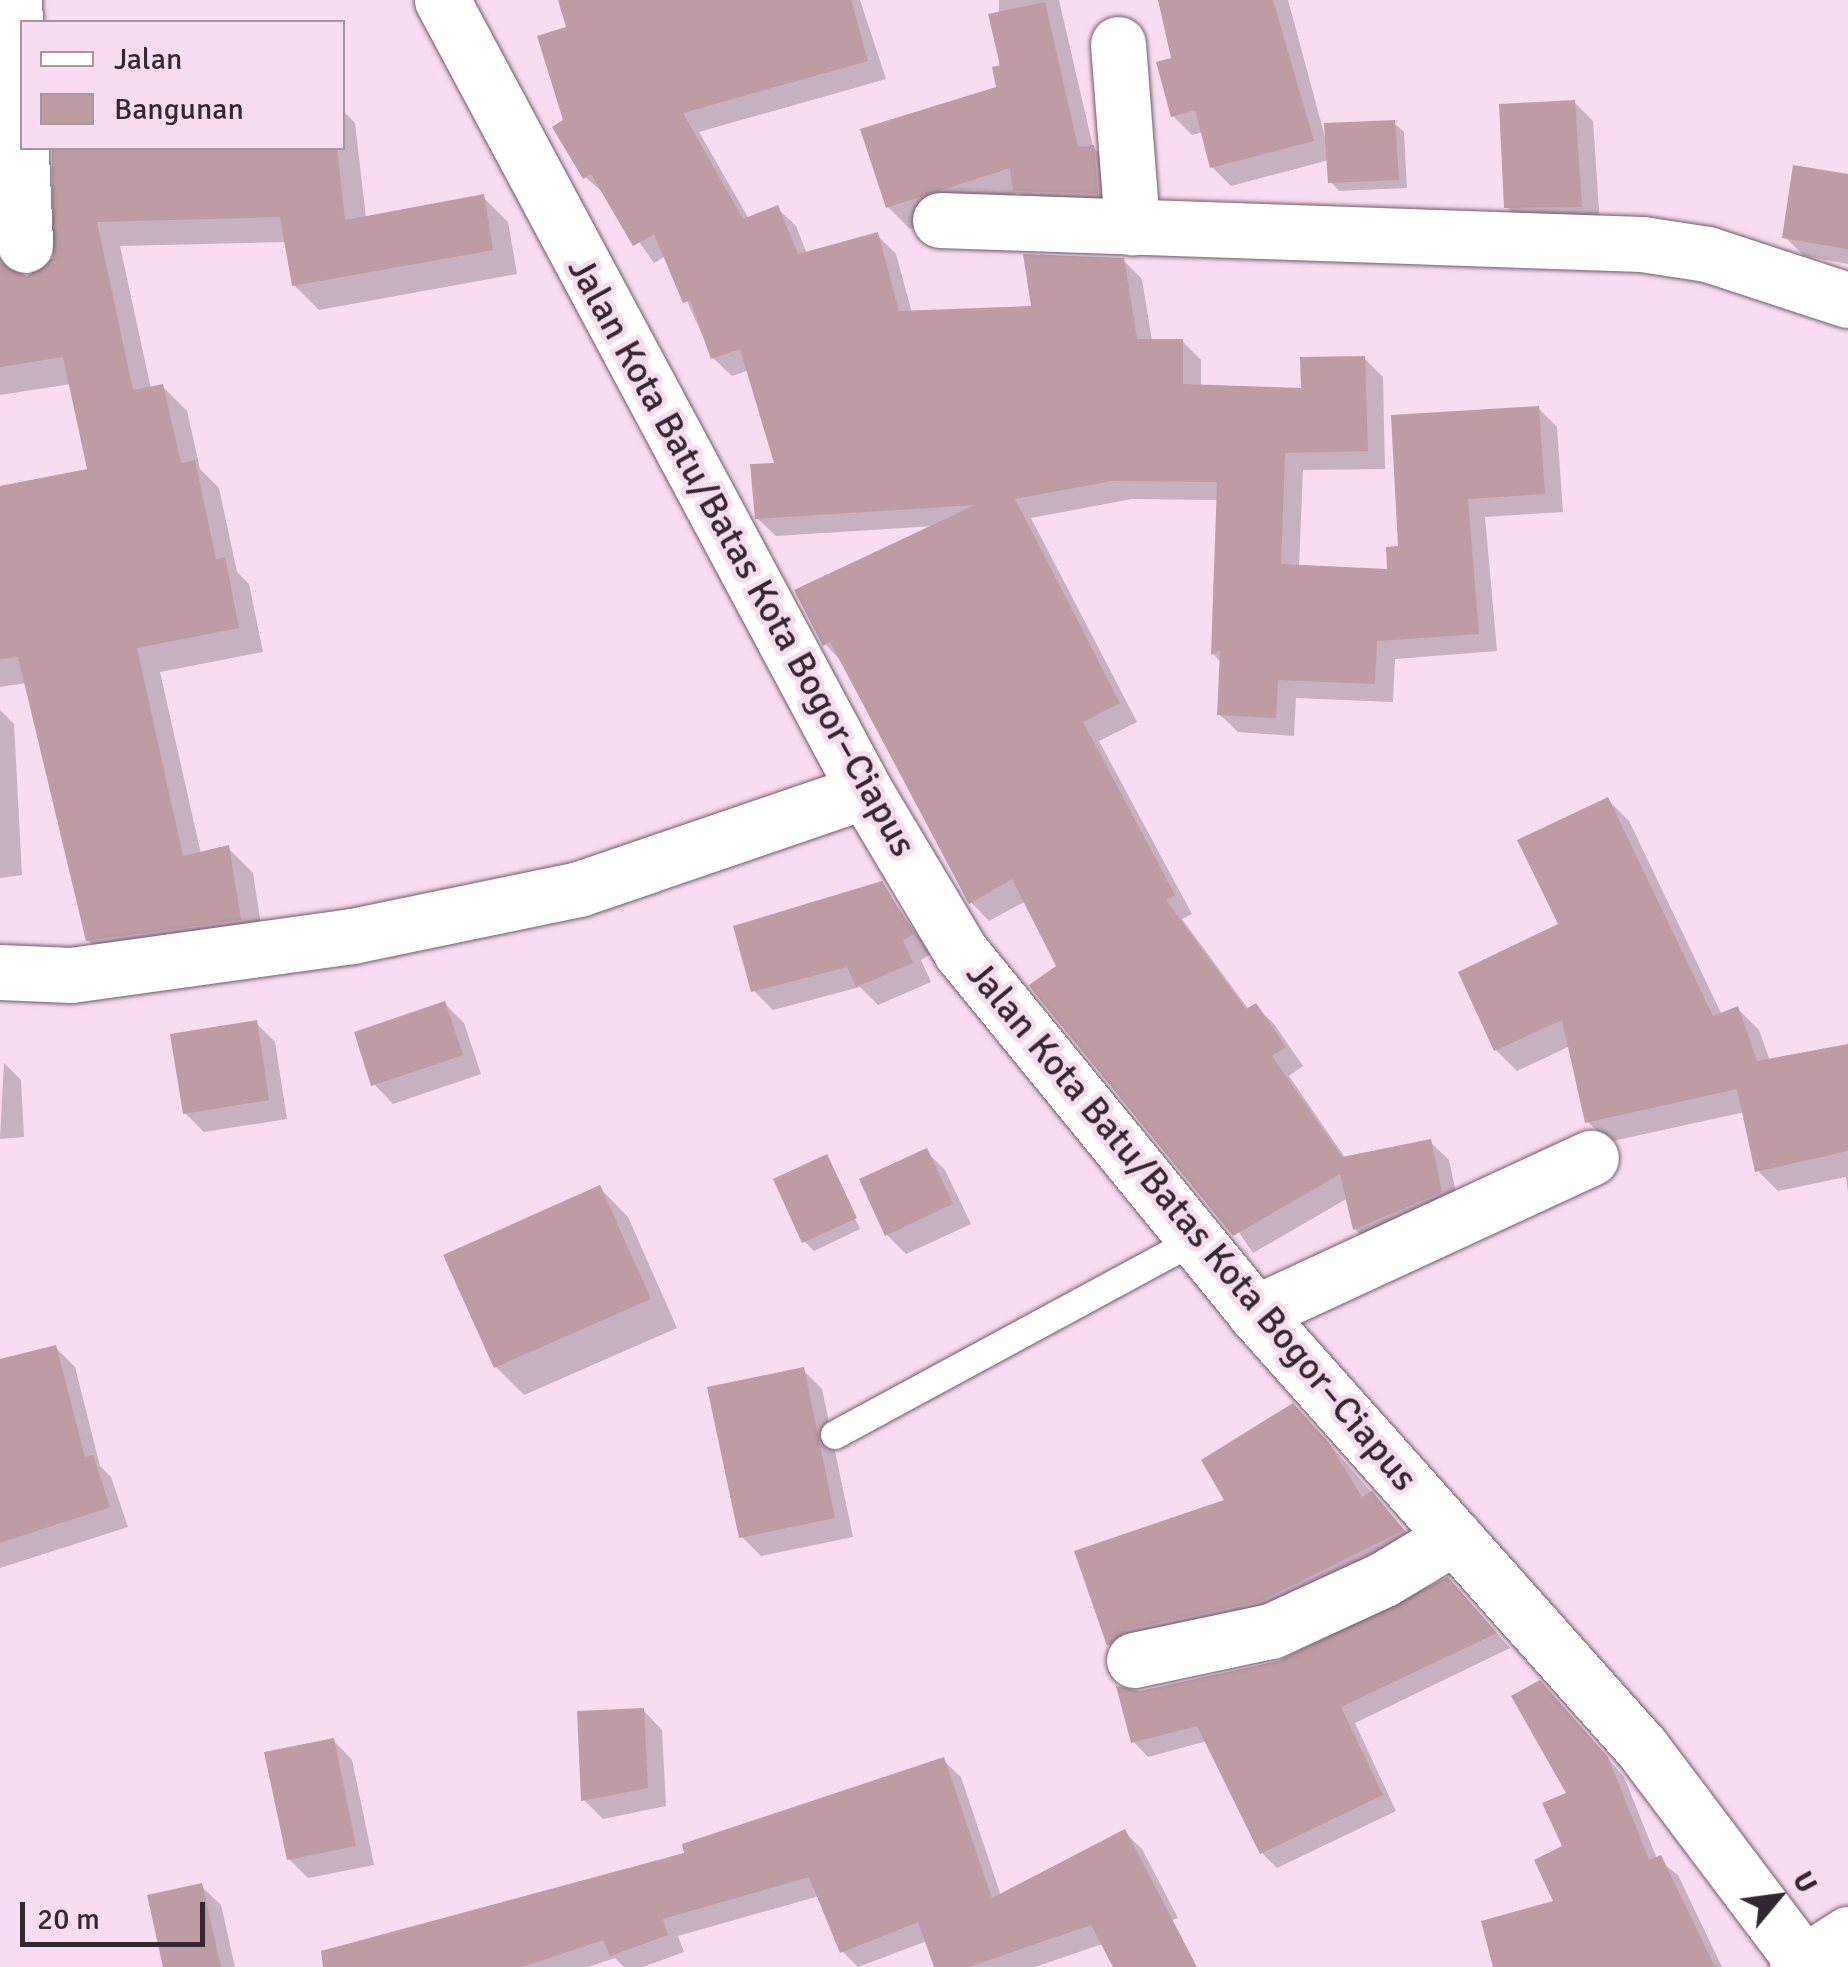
<!DOCTYPE html>
<meta charset="utf-8">
<style>
body{margin:0}
#map{position:relative;width:1848px;height:1967px;overflow:hidden;background:#f9dcf0;font-family:Signika,sans-serif}
div>[style]{position:absolute}
.shadow>*{inset:0;background:#0003}
.building>*{inset:0;background:#bd9ca4}
.roads{filter:drop-shadow(0 0 2px #735a6b) drop-shadow(0 0 2px #735a6b)}
.service>*{height:28px;margin:-14px;padding:0 14px;transform-origin:14px;border-radius:14px;background:#fff}
.minor>*{height:55px;margin:-27.5px;padding:0 27.5px;transform-origin:27.5px;border-radius:27.5px;background:#fff}
.secondary>*{height:55px;margin:-27.5px;padding:0 27.5px;transform-origin:27.5px;border-radius:27.5px;background:#fff}
span{translate:-50% -50%;white-space:nowrap;text-align:center;line-height:1.15;-webkit-text-stroke:10px #f9dcf0;paint-order:stroke}
.street-label{font-size:38px;color:#32282f}
.legend{position:absolute;left:20px;top:20px;width:325px;height:130px;box-sizing:border-box;background:#f9dcf0;border:2px solid #a994a3;margin:0;padding:12px 18px;list-style:none;font-size:30px;color:#32282f}
.legend li{display:flex;align-items:center;gap:20px;height:50px}
.legend b{width:50px;border:2px solid #a994a3}
.north{position:absolute;left:1728px;top:1847px;width:100px;height:100px;-webkit-text-stroke:8px #f9dcf0;paint-order:stroke;rotate:61deg;font-size:28px;font-weight:700;line-height:40px;text-align:center;color:#32282f}
.north::after{content:'';display:block;margin:auto;width:35px;height:45px;background:#32282f;clip-path:polygon(50% 0,100% 100%,50% 72%,0 100%)}
.scale{position:absolute;left:20px;top:1902px;width:185px;height:45px;box-sizing:border-box;border:5px solid #32282f;border-top:0;padding-left:12px;font-size:30px;line-height:35px;white-space:nowrap;color:#32282f;-webkit-text-stroke:8px #f9dcf0;paint-order:stroke}
</style>
<div id="map">
<div class="shadow">
<i style="clip-path:polygon(798px 0,860px 0,886px 79px,699px 132px,749px 219px,777px 208px,796px 226px,807px 254px,877px 235px,896px 254px,912px 313px,1034px 309px,1123px 260px,1142px 279px,1152px 341px,1182px 341px,1201px 360px,1201px 387px,1304px 391px,1364px 358px,1383px 377px,1385px 469px,1303px 470px,1299px 567px,1390px 572px,1400px 548px,1538px 408px,1557px 427px,1563px 512px,1485px 517px,1497px 651px,1395px 659px,1393px 702px,1296px 698px,1294px 736px,1238px 732px,1219px 714px,1222px 663px,1213px 654px,1219px 500px,1132px 499px,1031px 518px,1137px 722px,1099px 741px,1192px 914px,1182px 919px,1249px 1010px,1255px 1006px,1274px 1024px,1303px 1066px,1289px 1076px,1346px 1159px,1430px 1142px,1449px 1160px,1460px 1211px,1373px 1248px,1355px 1229px,1348px 1198px,1253px 1253px,1059px 967px,1026px 901px,989px 921px,971px 902px,843px 663px,825px 644px,934px 526px,776px 536px,757px 518px,777px 465px,749px 370px,732px 376px,713px 358px,666px 256px,654px 263px,606px 195px,585px 177px)"></i>
<i style="clip-path:polygon(999px 0,1059px 0,1093px 147px,1115px 169px,1119px 215px,1037px 212px,1019px 193px,910px 229px,888px 207px,999px 88px)"></i>
<i style="clip-path:polygon(1161px 0,1288px 0,1325px 137px,1394px 123px,1404px 132px,1407px 188px,1339px 191px,1330px 181px,1329px 160px,1231px 186px,1212px 167px,1203px 132px,1192px 135px,1173px 116px,1173px 60px)"></i>
<i style="clip-path:polygon(0 68px,9px 77px,18px 273px,25px 279px,44px 273px,59px 245px,54px 148px,342px 148px,342px 110px,355px 123px,366px 218px,483px 197px,508px 222px,517px 274px,319px 310px,294px 285px,287px 242px,120px 246px,151px 389px,162px 386px,187px 411px,200px 469px,219px 488px,237px 572px,249px 584px,263px 652px,160px 672px,201px 854px,228px 848px,253px 873px,264px 944px,113px 965px,88px 940px,27px 683px,0 687px,0 488px,90px 471px,71px 384px,0 395px)"></i>
<i style="clip-path:polygon(1574px 102px,1593px 121px,1600px 225px,1526px 226px,1507px 207px)"></i>
<i style="clip-path:polygon(1848px 177px,1848px 264px,1804px 256px,1785px 237px)"></i>
<i style="clip-path:polygon(0 710px,14px 724px,22px 875px,0 878px)"></i>
<i style="clip-path:polygon(1608px 800px,1629px 821px,1722px 1015px,1738px 1009px,1759px 1030px,1770px 1061px,1848px 1046px,1848px 1193px,1846px 1177px,1778px 1191px,1757px 1170px,1745px 1112px,1608px 1142px,1587px 1121px,1570px 1046px,1517px 1071px,1496px 1050px,1562px 925px)"></i>
<i style="clip-path:polygon(881px 883px,931px 954px,921px 960px,931px 982px,878px 1005px,860px 987px,773px 1010px,754px 991px)"></i>
<i style="clip-path:polygon(445px 1004px,464px 1023px,481px 1074px,393px 1104px,374px 1084px)"></i>
<i style="clip-path:polygon(256px 1023px,275px 1042px,287px 1119px,204px 1132px,185px 1113px)"></i>
<i style="clip-path:polygon(4px 1063px,21px 1080px,24px 1137px,0 1139px)"></i>
<i style="clip-path:polygon(926px 1151px,945px 1170px,971px 1224px,906px 1254px,887px 1235px)"></i>
<i style="clip-path:polygon(826px 1157px,860px 1229px,814px 1251px,805px 1242px)"></i>
<i style="clip-path:polygon(600px 1188px,628px 1217px,677px 1328px,524px 1395px,496px 1367px)"></i>
<i style="clip-path:polygon(56px 1348px,75px 1367px,100px 1466px,111px 1477px,128px 1527px,0 1568px,0 1362px)"></i>
<i style="clip-path:polygon(803px 1370px,822px 1389px,853px 1537px,761px 1556px,741px 1536px)"></i>
<i style="clip-path:polygon(1318px 1431px,1427px 1556px,1133px 1669px,1109px 1645px,1077px 1553px,1228px 1501px)"></i>
<i style="clip-path:polygon(1463px 1595px,1510px 1648px,1355px 1723px,1396px 1811px,1277px 1868px,1262px 1853px,1207px 1741px,1148px 1757px,1133px 1741px,1279px 1664px)"></i>
<i style="clip-path:polygon(1557px 1701px,1624px 1777px,1657px 1859px,1678px 1875px,1722px 1967px,1496px 1967px,1556px 1903px,1569px 1794px)"></i>
<i style="clip-path:polygon(643px 1710px,662px 1730px,666px 1806px,603px 1819px,584px 1800px)"></i>
<i style="clip-path:polygon(333px 1740px,352px 1760px,374px 1865px,308px 1878px,289px 1859px)"></i>
<i style="clip-path:polygon(943px 1760px,961px 1777px,1001px 1896px,1124px 1832px,1142px 1849px,1178px 1918px,1035px 1967px,936px 1967px,927px 1941px,858px 1967px,843px 1952px,819px 1896px,678px 1936px,684px 1952px,643px 1967px,624px 1967px,615px 1958px,588px 1967px,390px 1967px)"></i>
<i style="clip-path:polygon(201px 1886px,221px 1905px,235px 1967px,166px 1967px)"></i>
</div>
<div class="building">
<i style="clip-path:polygon(558px 0,851px 0,868px 61px,683px 113px,743px 219px,778px 205px,798px 254px,878px 232px,899px 311px,1031px 306px,1023px 254px,1124px 258px,1137px 339px,1183px 339px,1183px 384px,1301px 388px,1300px 357px,1365px 356px,1368px 451px,1285px 453px,1281px 564px,1387px 569px,1386px 547px,1398px 546px,1391px 415px,1539px 406px,1545px 494px,1468px 499px,1479px 634px,1377px 641px,1375px 684px,1278px 680px,1276px 718px,1217px 715px,1220px 650px,1211px 655px,1217px 482px,1112px 481px,1015px 499px,1120px 703px,1083px 722px,1175px 895px,1166px 900px,1246px 1009px,1256px 1003px,1286px 1047px,1272px 1056px,1342px 1157px,1431px 1139px,1442px 1192px,1353px 1230px,1340px 1174px,1233px 1236px,1033px 991px,1029px 985px,1056px 966px,1012px 879px,969px 904px,830px 642px,823px 646px,794px 590px,975px 505px,755px 519px,750px 464px,774px 463px,740px 349px,711px 359px,690px 300px,683px 303px,654px 234px,633px 246px,591px 174px,583px 179px,552px 127px,563px 120px,537px 36px,566px 27px)"></i>
<i style="clip-path:polygon(1158px 0,1273px 0,1314px 141px,1210px 168px,1195px 110px,1171px 117px,1156px 62px,1171px 58px)"></i>
<i style="clip-path:polygon(1045px 2px,1078px 147px,1094px 145px,1098px 194px,1013px 191px,1010px 168px,886px 208px,860px 129px,996px 87px,992px 67px,1000px 65px,988px 14px)"></i>
<i style="clip-path:polygon(1575px 100px,1582px 207px,1504px 208px,1499px 104px)"></i>
<i style="clip-path:polygon(1395px 120px,1399px 180px,1328px 183px,1324px 123px)"></i>
<i style="clip-path:polygon(52px 148px,337px 148px,345px 220px,484px 194px,493px 250px,292px 286px,280px 217px,97px 222px,133px 390px,163px 384px,181px 463px,195px 460px,216px 559px,225px 557px,239px 628px,137px 648px,183px 856px,229px 845px,241px 920px,86px 941px,18px 657px,0 659px,0 486px,87px 469px,63px 357px,0 367px,0 263px,27px 276px,53px 258px)"></i>
<i style="clip-path:polygon(1793px 165px,1848px 174px,1848px 249px,1782px 238px)"></i>
<i style="clip-path:polygon(1608px 797px,1713px 1016px,1738px 1006px,1757px 1061px,1848px 1044px,1848px 1151px,1755px 1172px,1737px 1089px,1585px 1123px,1562px 1020px,1494px 1051px,1458px 972px,1558px 924px,1517px 840px)"></i>
<i style="clip-path:polygon(882px 881px,914px 934px,903px 940px,913px 963px,856px 987px,847px 967px,751px 992px,733px 926px)"></i>
<i style="clip-path:polygon(445px 1001px,463px 1055px,371px 1086px,354px 1032px)"></i>
<i style="clip-path:polygon(257px 1020px,269px 1100px,183px 1114px,170px 1034px)"></i>
<i style="clip-path:polygon(927px 1148px,953px 1204px,885px 1236px,859px 1179px)"></i>
<i style="clip-path:polygon(827px 1154px,857px 1218px,802px 1243px,773px 1179px)"></i>
<i style="clip-path:polygon(600px 1185px,651px 1299px,494px 1368px,443px 1255px)"></i>
<i style="clip-path:polygon(56px 1345px,85px 1457px,93px 1455px,110px 1507px,0 1543px,0 1359px)"></i>
<i style="clip-path:polygon(804px 1367px,835px 1518px,739px 1538px,707px 1387px)"></i>
<i style="clip-path:polygon(1293px 1403px,1329px 1443px,1362px 1497px,1372px 1491px,1404px 1530px,1261px 1601px,1128px 1629px,1107px 1646px,1074px 1551px,1224px 1500px,1201px 1460px)"></i>
<i style="clip-path:polygon(1448px 1577px,1497px 1633px,1341px 1707px,1383px 1795px,1260px 1854px,1197px 1726px,1131px 1743px,1116px 1686px,1140px 1691px,1278px 1661px)"></i>
<i style="clip-path:polygon(1540px 1680px,1608px 1757px,1649px 1860px,1661px 1855px,1715px 1967px,1493px 1967px,1481px 1921px,1553px 1901px,1534px 1860px,1562px 1846px,1542px 1803px,1566px 1793px,1511px 1696px)"></i>
<i style="clip-path:polygon(644px 1708px,648px 1788px,581px 1801px,577px 1711px)"></i>
<i style="clip-path:polygon(334px 1738px,356px 1846px,287px 1860px,264px 1752px)"></i>
<i style="clip-path:polygon(944px 1757px,992px 1898px,1125px 1829px,1197px 1967px,1113px 1967px,1091px 1925px,969px 1967px,934px 1967px,918px 1922px,840px 1953px,809px 1877px,663px 1919px,668px 1935px,610px 1956px,603px 1940px,522px 1967px,323px 1967px,321px 1951px,684px 1853px,682px 1844px)"></i>
<i style="clip-path:polygon(202px 1883px,221px 1967px,163px 1967px,147px 1895px)"></i>
</div>
<div class="roads">
<div class="service">
<i style="left:835px;top:1435px;width:408px;rotate:-28.4deg"></i>
</div>
<div class="minor">
<i style="left:14px;top:0;width:245px;rotate:87.4deg"></i>
<i style="left:1118px;top:44px;width:184px;rotate:85.6deg"></i>
<i style="left:940px;top:220px;width:702px;rotate:1.96deg"></i>
<i style="left:1642px;top:244px;width:66px;rotate:8.7deg"></i>
<i style="left:1707px;top:254px;width:148px;rotate:18.1deg"></i>
<i style="left:0;top:972px;width:71px;rotate:2.4deg"></i>
<i style="left:71px;top:975px;width:284px;rotate:-7.9deg"></i>
<i style="left:352px;top:936px;width:232px;rotate:-11.7deg"></i>
<i style="left:579px;top:889px;width:302px;rotate:-18.9deg"></i>
<i style="left:1255px;top:1313px;width:370px;rotate:-24.8deg"></i>
<i style="left:1134px;top:1660px;width:140px;rotate:-12deg"></i>
<i style="left:1271px;top:1631px;width:124px;rotate:-24.7deg"></i>
<i style="left:1384px;top:1579px;width:82px;rotate:-31deg"></i>
<i style="left:1797px;top:1967px;width:61px;rotate:-32.9deg"></i>
</div>
<div class="secondary">
<i style="left:442px;top:0;width:897px;rotate:61.86deg"></i>
<i style="left:865px;top:791px;width:187px;rotate:59.2deg"></i>
<i style="left:961px;top:952px;width:466px;rotate:50.8deg"></i>
<i style="left:1255px;top:1313px;width:582px;rotate:48.34deg"></i>
<i style="left:1642px;top:1748px;width:274px;rotate:53deg"></i>
</div>
</div>
<div class="street-label">
<span style="left:742px;top:557px;rotate:61deg">Jalan Kota Batu/Batas Kota Bogor–Ciapus</span>
<span style="left:1192px;top:1226px;rotate:50deg">Jalan Kota Batu/Batas Kota Bogor–Ciapus</span>
</div>
<ul class="legend">
<li><b style="height:12px;background:#fff"></b>Jalan</li>
<li><b style="height:28px;background:#bd9ca4"></b>Bangunan</li>
</ul>
<div class="north">U</div>
<div class="scale">20 m</div>
</div>
